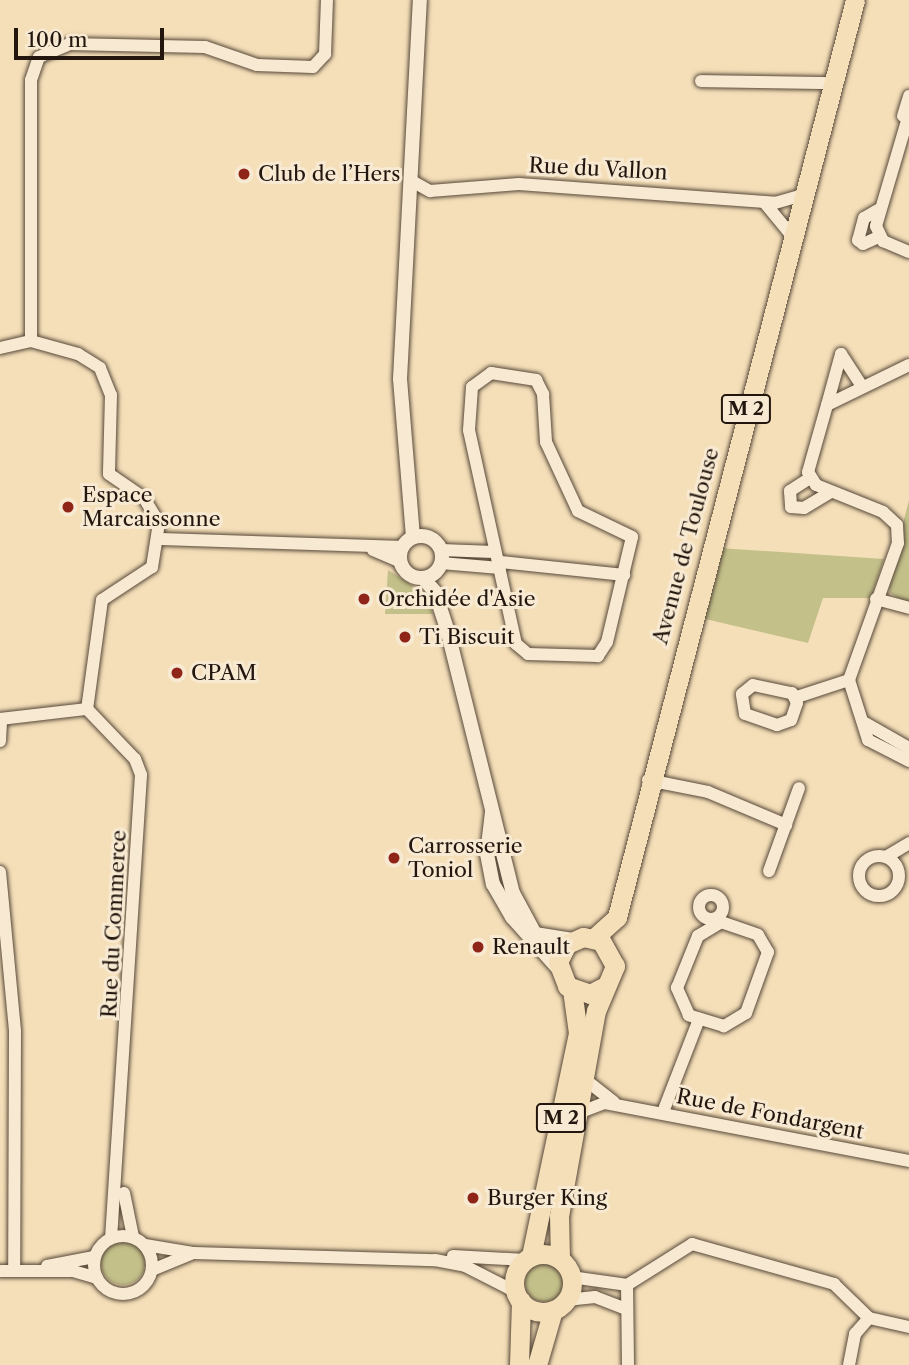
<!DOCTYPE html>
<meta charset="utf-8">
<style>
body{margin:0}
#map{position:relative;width:909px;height:1365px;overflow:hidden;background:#f5dfb9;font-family:"Libre Caslon Text",serif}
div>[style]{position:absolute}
.green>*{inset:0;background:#c4c08a}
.round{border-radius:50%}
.roads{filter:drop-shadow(0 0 2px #574839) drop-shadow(0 0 2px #574839)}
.minor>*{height:12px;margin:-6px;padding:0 6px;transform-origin:6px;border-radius:6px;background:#f8ead2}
.minor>.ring{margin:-6px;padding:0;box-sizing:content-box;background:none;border:12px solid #f8ead2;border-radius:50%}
.tertiary>*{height:14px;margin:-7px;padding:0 7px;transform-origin:7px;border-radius:7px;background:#f8ead2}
.tertiary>.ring{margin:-7px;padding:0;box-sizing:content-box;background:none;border:14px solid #f8ead2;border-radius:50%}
.primary>*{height:19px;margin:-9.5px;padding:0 9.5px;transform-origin:9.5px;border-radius:9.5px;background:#f5dfb9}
.primary>.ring{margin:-9.5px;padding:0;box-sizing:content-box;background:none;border:19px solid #f5dfb9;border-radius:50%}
.dots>*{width:19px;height:19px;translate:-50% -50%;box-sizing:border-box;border:4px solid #f8ead2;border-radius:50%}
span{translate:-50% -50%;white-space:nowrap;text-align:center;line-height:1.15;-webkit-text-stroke:6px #f8ead2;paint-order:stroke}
.shield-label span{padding:2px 5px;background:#f8ead2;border:2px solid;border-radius:5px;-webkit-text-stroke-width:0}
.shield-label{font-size:19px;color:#22160e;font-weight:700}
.street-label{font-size:21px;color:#22160e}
.poi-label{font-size:21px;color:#22160e}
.left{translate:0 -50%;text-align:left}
.scale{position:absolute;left:14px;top:28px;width:150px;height:32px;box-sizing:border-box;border:4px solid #22160e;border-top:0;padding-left:9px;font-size:21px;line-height:24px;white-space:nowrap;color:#22160e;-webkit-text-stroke:5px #f8ead2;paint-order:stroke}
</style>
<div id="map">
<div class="green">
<i style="clip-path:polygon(909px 500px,909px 604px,890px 593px,888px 581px)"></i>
<i style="clip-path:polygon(719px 548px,884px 559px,871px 598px,823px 598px,808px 643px,701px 618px)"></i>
<i style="clip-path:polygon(388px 570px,424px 593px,433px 614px,385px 614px)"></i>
<i class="round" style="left:101px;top:1241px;width:44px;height:44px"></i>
<i class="round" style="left:525px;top:1264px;width:38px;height:38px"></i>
</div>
<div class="roads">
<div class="minor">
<i style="left:701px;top:81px;width:131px;rotate:0.9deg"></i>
<i style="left:909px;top:114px;width:117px;rotate:106.4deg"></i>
<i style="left:876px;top:226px;width:17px;rotate:65deg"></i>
<i style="left:883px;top:241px;width:28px;rotate:23deg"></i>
<i style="left:903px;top:116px;width:21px;rotate:-73deg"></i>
<i style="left:410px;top:180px;width:23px;rotate:29deg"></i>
<i style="left:430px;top:191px;width:89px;rotate:-4.5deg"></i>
<i style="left:519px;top:184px;width:257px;rotate:4.2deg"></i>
<i style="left:775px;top:203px;width:29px;rotate:-16deg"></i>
<i style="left:764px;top:202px;width:44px;rotate:50.5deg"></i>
<i style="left:878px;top:210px;width:16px;rotate:150deg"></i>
<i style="left:864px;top:218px;width:23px;rotate:105deg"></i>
<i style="left:858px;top:240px;width:6px;rotate:39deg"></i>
<i style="left:863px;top:244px;width:17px;rotate:-24deg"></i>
<i style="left:31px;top:341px;width:261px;rotate:-90deg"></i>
<i style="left:31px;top:80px;width:24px;rotate:-71deg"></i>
<i style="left:39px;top:57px;width:33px;rotate:-23deg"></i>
<i style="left:69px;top:44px;width:136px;rotate:1.3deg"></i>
<i style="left:205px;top:47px;width:55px;rotate:19.1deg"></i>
<i style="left:257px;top:65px;width:56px;rotate:2deg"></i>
<i style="left:313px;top:67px;width:18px;rotate:-47deg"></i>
<i style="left:325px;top:54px;width:54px;rotate:-87.9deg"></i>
<i style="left:0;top:348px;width:32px;rotate:-13deg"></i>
<i style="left:31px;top:341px;width:49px;rotate:15.5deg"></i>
<i style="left:78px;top:354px;width:26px;rotate:32deg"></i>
<i style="left:100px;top:368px;width:29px;rotate:68deg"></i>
<i style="left:111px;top:395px;width:79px;rotate:91.5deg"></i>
<i style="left:109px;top:474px;width:42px;rotate:34.4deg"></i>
<i style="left:144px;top:498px;width:29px;rotate:59deg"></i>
<i style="left:159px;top:523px;width:45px;rotate:99deg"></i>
<i style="left:152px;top:567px;width:60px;rotate:146.6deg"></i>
<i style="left:102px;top:600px;width:110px;rotate:97.8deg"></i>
<i style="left:909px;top:365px;width:91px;rotate:154deg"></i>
<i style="left:827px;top:405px;width:70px;rotate:105.8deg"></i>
<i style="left:808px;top:472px;width:15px;rotate:58deg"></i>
<i style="left:816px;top:485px;width:72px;rotate:21.9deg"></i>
<i style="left:883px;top:512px;width:19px;rotate:43deg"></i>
<i style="left:897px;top:525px;width:18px;rotate:87deg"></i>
<i style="left:898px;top:543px;width:145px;rotate:109.7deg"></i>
<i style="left:849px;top:680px;width:63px;rotate:72.4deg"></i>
<i style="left:868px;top:740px;width:46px;rotate:27.1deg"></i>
<i style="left:491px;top:373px;width:46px;rotate:8.8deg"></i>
<i style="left:536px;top:380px;width:16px;rotate:63deg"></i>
<i style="left:543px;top:394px;width:48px;rotate:86.4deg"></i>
<i style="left:546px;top:442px;width:76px;rotate:65.1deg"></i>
<i style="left:578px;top:511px;width:60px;rotate:25.7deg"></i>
<i style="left:632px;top:537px;width:108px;rotate:103.4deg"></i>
<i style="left:607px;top:642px;width:17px;rotate:123deg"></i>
<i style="left:598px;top:656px;width:70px;rotate:-178.4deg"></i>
<i style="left:528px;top:654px;width:16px;rotate:-140deg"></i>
<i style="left:516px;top:644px;width:219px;rotate:-102.4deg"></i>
<i style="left:469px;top:430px;width:43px;rotate:-86deg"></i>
<i style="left:472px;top:387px;width:24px;rotate:-36deg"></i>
<i style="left:827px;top:405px;width:53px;rotate:-74.6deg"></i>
<i style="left:841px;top:354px;width:37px;rotate:57deg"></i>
<i style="left:810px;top:478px;width:24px;rotate:147deg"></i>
<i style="left:790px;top:491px;width:16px;rotate:86deg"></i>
<i style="left:791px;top:507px;width:13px;rotate:4deg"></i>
<i style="left:804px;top:508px;width:31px;rotate:-31deg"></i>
<i style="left:161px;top:539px;width:242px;rotate:1.9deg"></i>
<i style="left:373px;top:550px;width:30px;rotate:23deg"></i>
<i style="left:441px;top:550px;width:53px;rotate:2.2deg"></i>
<i style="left:501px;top:562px;width:124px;rotate:6deg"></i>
<i style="left:441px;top:563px;width:59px;rotate:4.8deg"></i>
<i style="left:876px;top:599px;width:34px;rotate:15deg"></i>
<i style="left:753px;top:685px;width:40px;rotate:12deg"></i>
<i style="left:792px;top:693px;width:11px;rotate:63deg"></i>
<i style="left:797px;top:703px;width:18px;rotate:109deg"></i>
<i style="left:791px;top:720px;width:15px;rotate:160deg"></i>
<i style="left:777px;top:725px;width:34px;rotate:-161deg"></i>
<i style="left:745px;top:714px;width:20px;rotate:-99deg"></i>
<i style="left:742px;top:694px;width:14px;rotate:-39deg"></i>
<i style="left:797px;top:697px;width:55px;rotate:-18.1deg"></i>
<i style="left:87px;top:709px;width:69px;rotate:46.2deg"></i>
<i style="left:135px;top:759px;width:17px;rotate:69deg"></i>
<i style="left:141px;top:775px;width:464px;rotate:93.7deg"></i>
<i style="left:0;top:719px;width:88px;rotate:-6.6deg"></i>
<i style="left:865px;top:723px;width:51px;rotate:29.6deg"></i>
<i style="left:0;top:741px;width:21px;rotate:-87deg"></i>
<i style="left:648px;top:780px;width:61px;rotate:11.3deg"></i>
<i style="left:708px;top:792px;width:85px;rotate:22.9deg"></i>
<i class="ring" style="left:859px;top:856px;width:28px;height:28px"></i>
<i style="left:886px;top:857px;width:27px;rotate:-31deg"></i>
<i style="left:769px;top:871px;width:88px;rotate:-70.1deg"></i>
<i style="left:0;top:872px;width:160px;rotate:84.6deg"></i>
<i style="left:15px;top:1031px;width:239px;rotate:90.2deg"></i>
<i class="ring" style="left:699px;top:895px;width:12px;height:12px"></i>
<i style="left:721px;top:922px;width:39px;rotate:19deg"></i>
<i style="left:758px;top:935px;width:20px;rotate:60deg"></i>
<i style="left:768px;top:952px;width:65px;rotate:109.8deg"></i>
<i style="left:746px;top:1013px;width:26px;rotate:149deg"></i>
<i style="left:724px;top:1026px;width:37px;rotate:-163deg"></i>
<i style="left:689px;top:1015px;width:30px;rotate:-114deg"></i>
<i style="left:677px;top:988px;width:56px;rotate:-68deg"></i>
<i style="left:698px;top:936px;width:27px;rotate:-31deg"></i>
<i style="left:587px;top:1081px;width:34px;rotate:38deg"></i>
<i style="left:581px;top:1112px;width:26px;rotate:-21deg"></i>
<i style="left:605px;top:1103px;width:309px;rotate:10.8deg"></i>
<i style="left:663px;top:1112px;width:100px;rotate:-68.8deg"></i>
<i style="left:124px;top:1193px;width:45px;rotate:78.4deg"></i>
<i class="ring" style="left:94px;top:1236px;width:46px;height:46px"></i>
<i style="left:145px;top:1245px;width:50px;rotate:9.3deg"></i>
<i style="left:194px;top:1253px;width:241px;rotate:1.7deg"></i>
<i style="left:435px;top:1260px;width:31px;rotate:11deg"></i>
<i style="left:465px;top:1266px;width:57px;rotate:27deg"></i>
<i style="left:453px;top:1256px;width:72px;rotate:3.2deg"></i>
<i style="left:47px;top:1266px;width:48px;rotate:-10.8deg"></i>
<i style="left:152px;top:1270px;width:42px;rotate:-22.3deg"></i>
<i style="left:0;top:1271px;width:73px"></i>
<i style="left:73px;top:1271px;width:25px;rotate:16deg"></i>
<i style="left:571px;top:1277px;width:57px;rotate:8.1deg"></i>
<i style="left:566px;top:1300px;width:29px;rotate:-6deg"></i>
<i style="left:595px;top:1297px;width:33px;rotate:21deg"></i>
<i style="left:628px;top:1365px;width:80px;rotate:-90.7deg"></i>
<i style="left:627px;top:1285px;width:77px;rotate:-32.2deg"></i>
<i style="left:692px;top:1244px;width:148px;rotate:15.7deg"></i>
<i style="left:834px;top:1284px;width:49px;rotate:44.2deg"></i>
<i style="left:869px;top:1318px;width:41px;rotate:12.7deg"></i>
<i style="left:849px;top:1365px;width:32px;rotate:-79deg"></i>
<i style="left:855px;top:1334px;width:21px;rotate:-49deg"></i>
</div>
<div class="tertiary">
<i class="ring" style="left:400px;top:536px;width:28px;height:28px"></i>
<i style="left:413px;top:537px;width:159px;rotate:-94.7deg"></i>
<i style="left:400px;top:379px;width:380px;rotate:-87deg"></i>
<i style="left:423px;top:578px;width:18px;rotate:49deg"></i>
<i style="left:435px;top:592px;width:39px;rotate:72deg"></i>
<i style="left:447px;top:629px;width:272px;rotate:76deg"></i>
<i style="left:513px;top:893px;width:47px;rotate:61.8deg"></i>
<i style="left:535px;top:934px;width:38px;rotate:9deg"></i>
<i style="left:492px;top:812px;width:42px;rotate:96.8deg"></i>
<i style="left:487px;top:854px;width:31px;rotate:79deg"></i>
<i style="left:493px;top:884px;width:38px;rotate:60deg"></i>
<i style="left:512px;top:917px;width:69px;rotate:48deg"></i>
</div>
<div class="primary">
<i style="left:594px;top:938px;width:31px;rotate:-42deg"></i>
<i style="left:617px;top:917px;width:947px;rotate:-75.45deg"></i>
<i class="ring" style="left:514px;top:1254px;width:39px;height:39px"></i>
<i style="left:531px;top:1256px;width:228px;rotate:-78.1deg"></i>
<i style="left:578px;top:1033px;width:43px;rotate:-97.9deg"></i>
<i style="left:560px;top:1259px;width:43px;rotate:-91.3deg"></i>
<i style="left:559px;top:1216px;width:208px;rotate:-79.8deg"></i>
<i style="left:596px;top:1011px;width:49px;rotate:-67.1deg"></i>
<i style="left:615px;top:966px;width:29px;rotate:-119deg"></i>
<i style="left:601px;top:941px;width:18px;rotate:-167deg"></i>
<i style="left:583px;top:937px;width:17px;rotate:156deg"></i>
<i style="left:567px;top:944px;width:20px;rotate:117deg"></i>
<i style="left:558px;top:962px;width:26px;rotate:69deg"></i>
<i style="left:567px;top:986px;width:24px;rotate:19deg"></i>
<i style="left:590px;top:994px;width:18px;rotate:-27deg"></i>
<i style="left:519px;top:1365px;width:64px;rotate:-88.2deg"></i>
<i style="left:537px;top:1365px;width:57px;rotate:-73.8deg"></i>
</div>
</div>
<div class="dots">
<i style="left:244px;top:174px;background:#8f2418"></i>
<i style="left:68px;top:507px;background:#8f2418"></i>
<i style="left:364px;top:599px;background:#8f2418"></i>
<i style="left:405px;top:637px;background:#8f2418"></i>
<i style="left:177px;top:673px;background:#8f2418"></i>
<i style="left:394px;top:858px;background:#8f2418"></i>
<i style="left:478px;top:947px;background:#8f2418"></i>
<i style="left:473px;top:1198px;background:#8f2418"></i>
</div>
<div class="shield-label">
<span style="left:746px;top:409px">M 2</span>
<span style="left:561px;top:1118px">M 2</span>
</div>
<div class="street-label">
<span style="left:598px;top:169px;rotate:3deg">Rue du Vallon</span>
<span style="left:686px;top:546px;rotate:-75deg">Avenue de Toulouse</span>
<span style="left:114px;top:924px;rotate:-87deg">Rue du Commerce</span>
<span style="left:770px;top:1114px;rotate:11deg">Rue de Fondargent</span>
</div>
<div class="poi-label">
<span class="left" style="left:258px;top:174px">Club de l’Hers</span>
<span class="left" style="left:82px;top:507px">Espace<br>Marcaissonne</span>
<span class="left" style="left:378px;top:599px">Orchidée d'Asie</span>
<span class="left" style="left:419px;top:637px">Ti Biscuit</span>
<span class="left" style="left:191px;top:673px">CPAM</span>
<span class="left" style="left:408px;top:858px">Carrosserie<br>Toniol</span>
<span class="left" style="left:492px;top:947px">Renault</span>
<span class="left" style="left:487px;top:1198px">Burger King</span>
</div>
<div class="scale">100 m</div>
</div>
